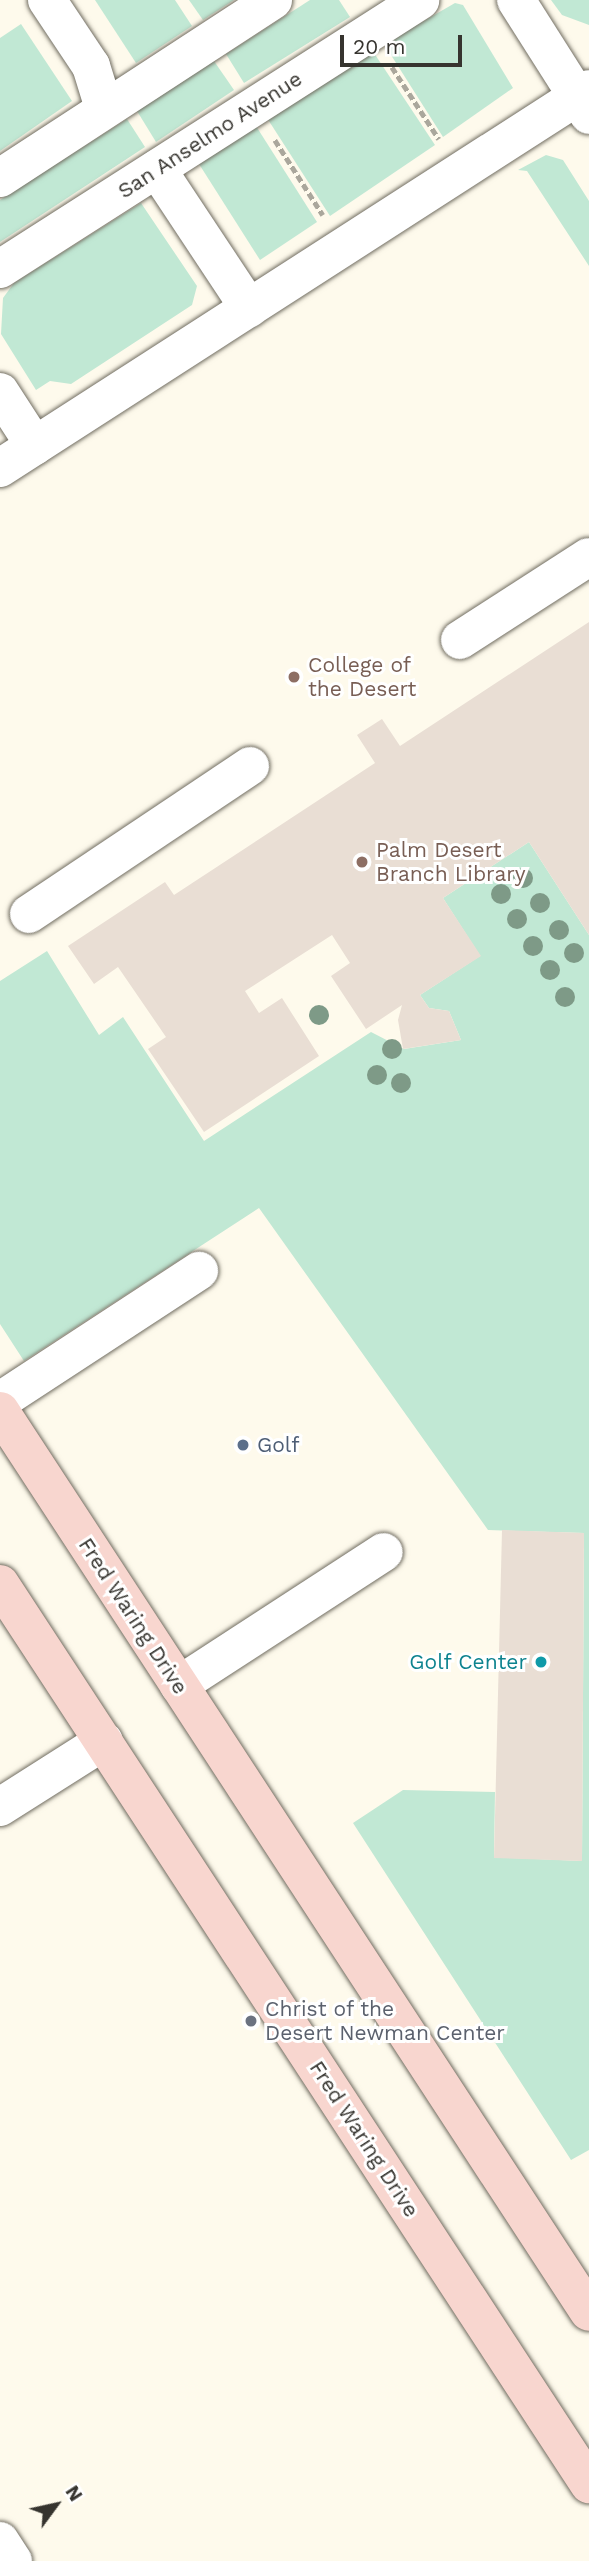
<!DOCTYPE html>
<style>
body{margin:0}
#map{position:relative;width:589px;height:2561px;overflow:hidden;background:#fefaec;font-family:"Work Sans",sans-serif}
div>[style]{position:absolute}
.green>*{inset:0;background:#c1e8d4}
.building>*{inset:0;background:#e9ded4}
.path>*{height:4.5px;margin-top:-2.25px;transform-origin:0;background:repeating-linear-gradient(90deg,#aaa79c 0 7px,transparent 0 10.5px)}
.roads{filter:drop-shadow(0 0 2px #716d61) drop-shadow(0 0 2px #716d61)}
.minor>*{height:38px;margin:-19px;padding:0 19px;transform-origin:19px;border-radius:19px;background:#fff}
.major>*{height:38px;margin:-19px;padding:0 19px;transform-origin:19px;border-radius:19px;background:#f8d6cf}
.trees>*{width:20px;height:20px;margin:-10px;border-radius:50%;background:#7e9a87}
.dots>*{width:19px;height:19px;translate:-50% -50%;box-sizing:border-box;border:4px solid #fff;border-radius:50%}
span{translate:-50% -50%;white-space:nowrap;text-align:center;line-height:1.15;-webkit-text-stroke:6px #fff;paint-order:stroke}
.street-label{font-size:21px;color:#36342f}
.education-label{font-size:21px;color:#785e54}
.left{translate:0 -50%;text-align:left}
.service-label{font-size:21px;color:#4e5e75}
.culture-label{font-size:21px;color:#0d838f}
.right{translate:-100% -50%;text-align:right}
.worship-label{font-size:21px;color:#5b616d}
.north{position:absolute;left:21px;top:2470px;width:70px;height:70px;-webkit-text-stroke:5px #fff;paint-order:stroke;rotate:57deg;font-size:19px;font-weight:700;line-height:28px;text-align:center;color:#36342f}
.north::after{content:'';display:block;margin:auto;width:24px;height:32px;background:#36342f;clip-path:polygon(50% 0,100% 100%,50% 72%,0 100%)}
.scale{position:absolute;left:340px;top:35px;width:122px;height:32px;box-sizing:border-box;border:4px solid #36342f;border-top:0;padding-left:9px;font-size:21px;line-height:24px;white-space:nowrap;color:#36342f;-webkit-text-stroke:5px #fff;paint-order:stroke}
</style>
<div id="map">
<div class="green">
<i style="clip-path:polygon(95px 0,175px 0,192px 26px,136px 63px)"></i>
<i style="clip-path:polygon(189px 0,234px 0,203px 20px)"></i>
<i style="clip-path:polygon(310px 0,339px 0,350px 17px,244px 83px,226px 54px)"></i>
<i style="clip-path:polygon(551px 0,589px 0,589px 25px,562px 15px)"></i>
<i style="clip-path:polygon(455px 3px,463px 5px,513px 88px,443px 137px,384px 44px)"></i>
<i style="clip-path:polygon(21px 24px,72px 101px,0 151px,0 38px)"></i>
<i style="clip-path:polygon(372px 50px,435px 145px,330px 216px,267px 118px)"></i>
<i style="clip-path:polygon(214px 61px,234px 90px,156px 142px,137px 111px)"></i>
<i style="clip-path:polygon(127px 119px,145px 147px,0 242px,0 200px)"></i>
<i style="clip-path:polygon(256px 126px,317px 222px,260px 260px,199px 164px)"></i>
<i style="clip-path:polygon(546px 155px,563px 160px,589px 201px,589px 266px,527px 171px,518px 170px)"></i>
<i style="clip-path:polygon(141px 203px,197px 286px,192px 305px,71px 384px,50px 381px,36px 390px,1px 334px,3px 298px,14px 283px)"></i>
<i style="clip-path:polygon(529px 842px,589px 935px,589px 2150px,571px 2160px,353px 1823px,403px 1790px,495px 1792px,494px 1857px,582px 1861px,584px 1533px,488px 1530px,259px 1208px,24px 1361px,0 1324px,0 981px,47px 951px,99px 1035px,123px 1017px,204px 1141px,371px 1032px,404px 1049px,461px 1040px,449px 1011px,429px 1008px,420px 995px,480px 956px,443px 898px)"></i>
</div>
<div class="building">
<i style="clip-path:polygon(589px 622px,589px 935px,529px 842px,443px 898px,481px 956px,420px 995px,429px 1008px,449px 1011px,461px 1040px,403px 1049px,398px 1020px,402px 1005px,366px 1029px,331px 976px,350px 963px,332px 935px,245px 991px,259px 1013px,282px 998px,319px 1056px,204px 1132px,148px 1049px,166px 1037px,118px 967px,94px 984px,68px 946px,165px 882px,174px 895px,375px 763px,357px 735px,382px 719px,400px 746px)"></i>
<i style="clip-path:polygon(502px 1530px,584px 1533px,582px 1861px,494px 1858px)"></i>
</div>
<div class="path">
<i style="left:392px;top:67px;width:86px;rotate:56.9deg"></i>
<i style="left:275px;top:140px;width:89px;rotate:57.4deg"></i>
</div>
<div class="roads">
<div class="minor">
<i style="left:47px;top:0;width:79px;rotate:56.3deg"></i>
<i style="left:91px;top:66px;width:44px;rotate:72.8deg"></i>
<i style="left:516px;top:0;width:136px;rotate:57.6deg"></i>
<i style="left:157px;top:169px;width:167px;rotate:56.5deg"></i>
<i style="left:0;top:178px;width:326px;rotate:-33.1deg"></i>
<i style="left:0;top:269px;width:499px;rotate:-32.6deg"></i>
<i style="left:0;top:392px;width:64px;rotate:57.1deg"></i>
<i style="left:0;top:468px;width:700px;rotate:-32.76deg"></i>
<i style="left:460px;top:640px;width:153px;rotate:-32.8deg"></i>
<i style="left:29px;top:914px;width:266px;rotate:-33.8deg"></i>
<i style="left:0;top:1401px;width:238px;rotate:-33.2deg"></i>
<i style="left:179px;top:1685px;width:244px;rotate:-33deg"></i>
<i style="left:0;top:1807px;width:123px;rotate:-32.4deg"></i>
<i style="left:0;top:2541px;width:24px;rotate:57deg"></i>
</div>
<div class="major">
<i style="left:0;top:1411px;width:1076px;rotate:56.83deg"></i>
<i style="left:0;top:1584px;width:1076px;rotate:56.8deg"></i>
</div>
</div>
<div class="trees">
<i style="left:523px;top:878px"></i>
<i style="left:501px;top:894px"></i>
<i style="left:540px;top:903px"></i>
<i style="left:517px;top:919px"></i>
<i style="left:559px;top:930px"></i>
<i style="left:533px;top:946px"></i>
<i style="left:574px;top:953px"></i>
<i style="left:550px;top:970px"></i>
<i style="left:565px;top:997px"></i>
<i style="left:319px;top:1015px"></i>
<i style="left:392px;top:1049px"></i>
<i style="left:377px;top:1075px"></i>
<i style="left:401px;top:1083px"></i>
</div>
<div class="dots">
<i style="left:294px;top:677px;background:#8d6e63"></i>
<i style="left:362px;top:862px;background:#8d6e63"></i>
<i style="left:243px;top:1445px;background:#5c6f8a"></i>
<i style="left:541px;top:1662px;background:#0f9aa8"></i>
<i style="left:251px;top:2021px;background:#6b7280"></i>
</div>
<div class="street-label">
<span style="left:210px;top:135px;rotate:-33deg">San Anselmo Avenue</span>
<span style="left:133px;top:1616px;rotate:57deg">Fred Waring Drive</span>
<span style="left:364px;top:2139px;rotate:57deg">Fred Waring Drive</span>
</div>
<div class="education-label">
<span class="left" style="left:308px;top:677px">College of<br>the Desert</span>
<span class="left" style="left:376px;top:862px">Palm Desert<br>Branch Library</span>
</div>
<div class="service-label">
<span class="left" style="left:257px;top:1445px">Golf</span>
</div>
<div class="culture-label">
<span class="right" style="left:527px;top:1662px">Golf Center</span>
</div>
<div class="worship-label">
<span class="left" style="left:265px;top:2021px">Christ of the<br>Desert Newman Center</span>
</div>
<div class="north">N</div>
<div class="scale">20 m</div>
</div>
